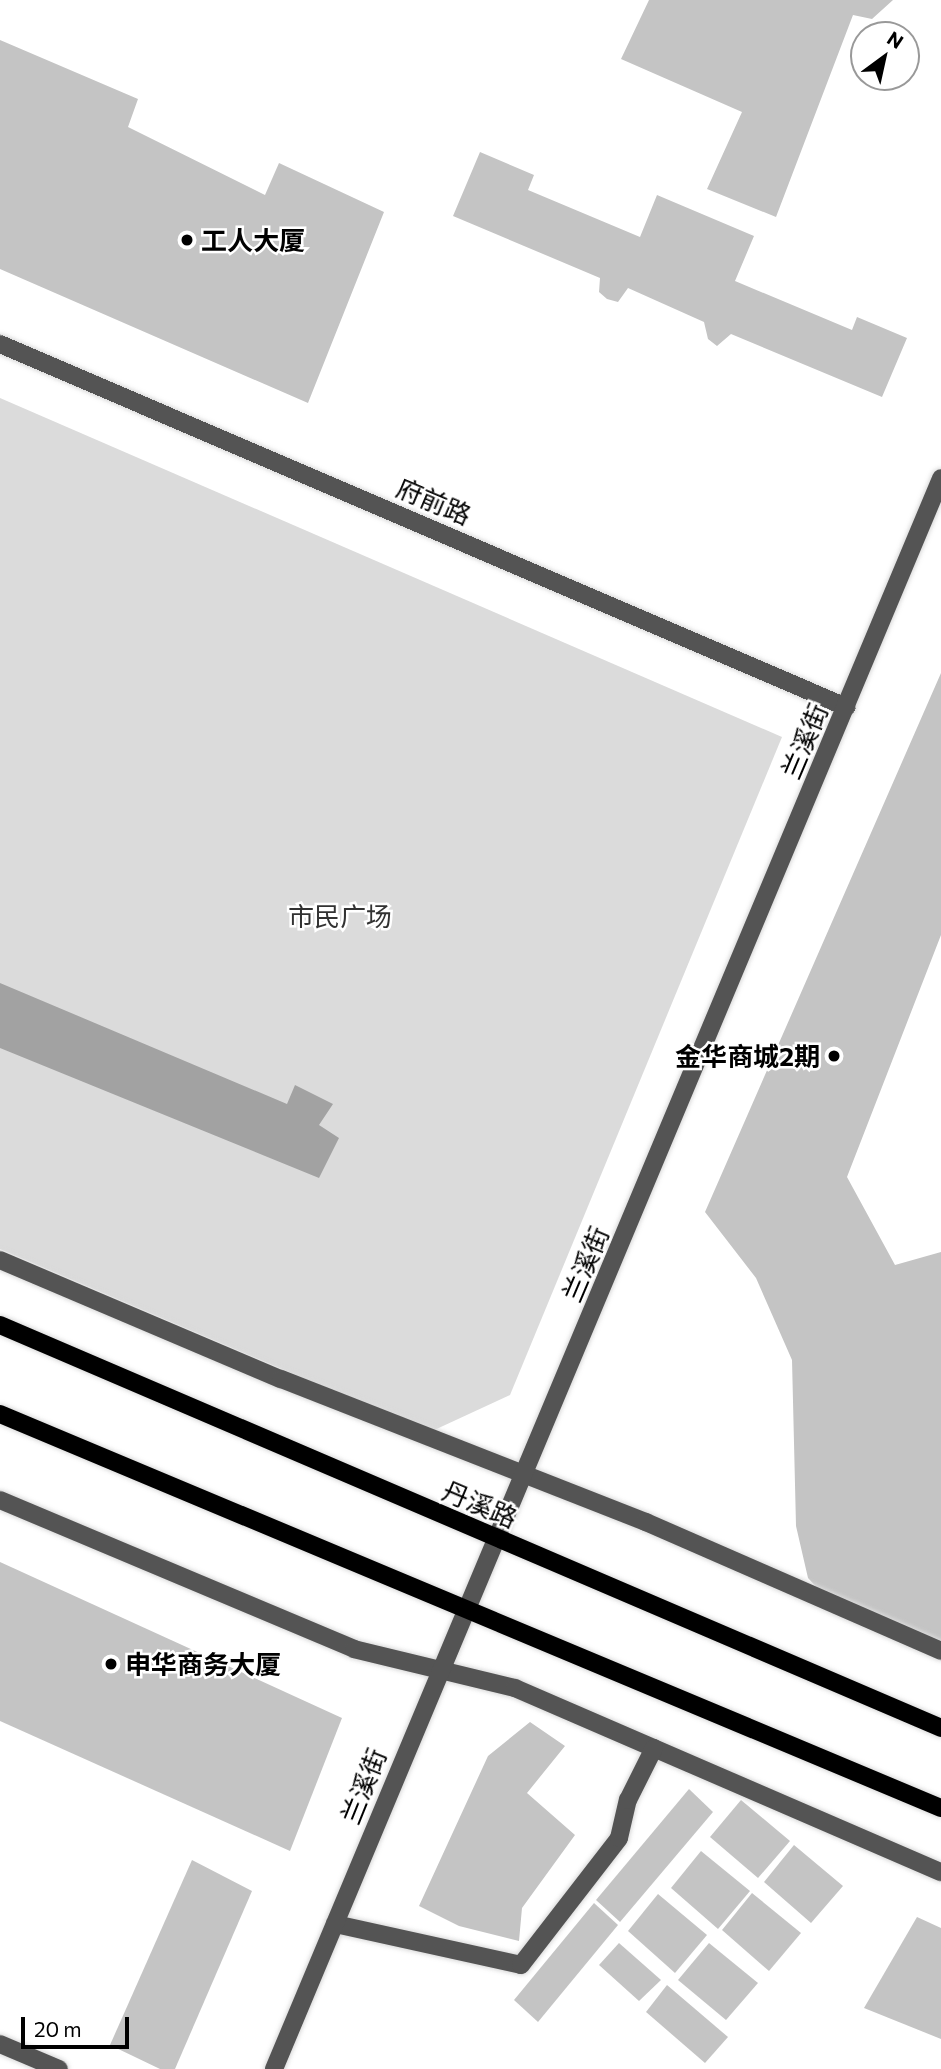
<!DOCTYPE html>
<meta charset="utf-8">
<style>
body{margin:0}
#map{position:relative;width:941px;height:2069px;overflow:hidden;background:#fff;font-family:Commissioner,"Noto Sans SC",sans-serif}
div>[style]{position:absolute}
.green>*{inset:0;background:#dbdbdb}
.water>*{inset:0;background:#a2a2a2}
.building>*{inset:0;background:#c4c4c4}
.roads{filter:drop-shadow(0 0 2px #dbdbdb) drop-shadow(0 0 2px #dbdbdb)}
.minor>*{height:18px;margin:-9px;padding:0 9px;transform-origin:9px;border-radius:9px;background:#545454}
.major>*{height:18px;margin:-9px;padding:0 9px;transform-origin:9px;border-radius:9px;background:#000}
.dots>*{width:19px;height:19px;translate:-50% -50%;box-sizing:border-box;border:4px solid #fff;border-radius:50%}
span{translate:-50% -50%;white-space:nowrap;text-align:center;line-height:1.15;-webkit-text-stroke:5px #fff;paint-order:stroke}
.poi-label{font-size:26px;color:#000;font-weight:700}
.left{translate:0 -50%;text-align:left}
.right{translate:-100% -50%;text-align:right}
.street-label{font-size:26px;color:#000}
.park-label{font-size:26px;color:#323232}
.north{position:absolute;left:850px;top:21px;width:70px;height:70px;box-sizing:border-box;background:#fff;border:2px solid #999;border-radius:50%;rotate:33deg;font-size:19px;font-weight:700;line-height:28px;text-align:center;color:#000}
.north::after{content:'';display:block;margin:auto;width:24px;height:32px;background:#000;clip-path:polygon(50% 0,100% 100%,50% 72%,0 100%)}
.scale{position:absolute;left:21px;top:2017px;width:108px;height:32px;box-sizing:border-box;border:4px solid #000;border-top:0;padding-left:9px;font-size:21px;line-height:24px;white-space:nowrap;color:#000;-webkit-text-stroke:5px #fff;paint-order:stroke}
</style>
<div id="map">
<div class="green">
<i style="clip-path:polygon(0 398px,782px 737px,510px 1395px,430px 1432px,0 1249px)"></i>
</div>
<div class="water">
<i style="clip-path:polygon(0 983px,287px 1104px,295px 1085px,333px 1104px,319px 1125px,339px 1138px,319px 1178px,0 1048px)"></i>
</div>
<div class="building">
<i style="clip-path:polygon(649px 0,893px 0,872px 19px,853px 15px,776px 217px,707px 189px,742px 112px,621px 59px)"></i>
<i style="clip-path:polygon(0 40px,138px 99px,128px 127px,265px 195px,279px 163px,384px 212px,308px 403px,0 269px)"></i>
<i style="clip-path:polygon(480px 152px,534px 175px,528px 190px,640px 237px,657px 195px,754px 236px,735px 281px,852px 330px,857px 317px,907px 338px,882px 397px,731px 334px,717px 346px,708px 339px,704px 322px,628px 288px,618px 302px,607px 299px,599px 292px,600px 278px,453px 216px)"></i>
<i style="clip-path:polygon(941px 673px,941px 935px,847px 1177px,895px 1265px,941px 1252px,941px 1649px,831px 1603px,808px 1578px,796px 1526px,792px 1360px,756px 1278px,705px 1212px)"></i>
<i style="clip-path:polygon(0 1562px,342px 1718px,290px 1851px,0 1721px)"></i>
<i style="clip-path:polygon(530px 1722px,565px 1746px,527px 1793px,575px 1835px,522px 1908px,519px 1941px,459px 1926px,419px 1906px,488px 1756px)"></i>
<i style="clip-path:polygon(689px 1789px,713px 1812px,620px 1922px,596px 1900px)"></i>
<i style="clip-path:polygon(741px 1800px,790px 1841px,758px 1878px,710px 1837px)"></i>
<i style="clip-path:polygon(794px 1845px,843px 1886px,811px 1923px,764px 1882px)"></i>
<i style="clip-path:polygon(701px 1851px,750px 1891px,718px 1929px,671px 1888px)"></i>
<i style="clip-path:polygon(192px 1860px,252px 1891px,175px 2069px,160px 2069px,110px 2045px)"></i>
<i style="clip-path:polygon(752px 1893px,801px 1933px,769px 1971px,722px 1930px)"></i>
<i style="clip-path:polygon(658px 1894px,707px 1935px,675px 1973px,628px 1931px)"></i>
<i style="clip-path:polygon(594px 1903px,618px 1925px,538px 2022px,514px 2000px)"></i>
<i style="clip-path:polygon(917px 1917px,941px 1928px,941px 2039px,864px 2008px)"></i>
<i style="clip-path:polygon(619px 1943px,661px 1980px,639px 2001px,599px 1965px)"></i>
<i style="clip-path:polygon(709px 1943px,758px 1983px,726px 2020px,678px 1980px)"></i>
<i style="clip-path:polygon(667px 1985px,728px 2037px,705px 2063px,646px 2012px)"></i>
</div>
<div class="roads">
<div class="minor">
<i style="left:0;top:344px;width:921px;rotate:23.22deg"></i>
<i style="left:0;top:1260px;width:305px;rotate:23deg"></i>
<i style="left:281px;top:1379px;width:392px;rotate:21.4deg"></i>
<i style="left:646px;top:1522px;width:322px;rotate:23.6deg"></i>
<i style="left:0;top:1500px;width:384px;rotate:22.8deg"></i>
<i style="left:354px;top:1649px;width:166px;rotate:13.6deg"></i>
<i style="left:515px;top:1688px;width:464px;rotate:23.4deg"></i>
<i style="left:335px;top:1924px;width:190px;rotate:12.4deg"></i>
<i style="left:521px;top:1965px;width:160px;rotate:-52.3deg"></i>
<i style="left:619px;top:1838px;width:39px;rotate:-77deg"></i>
<i style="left:628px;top:1800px;width:58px;rotate:-63.4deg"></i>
<i style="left:0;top:2044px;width:64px;rotate:23deg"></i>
<i style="left:274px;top:2069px;width:1725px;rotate:-67.25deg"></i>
</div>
<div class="major">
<i style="left:0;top:1325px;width:1024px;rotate:23.18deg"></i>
<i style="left:0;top:1414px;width:1020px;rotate:22.72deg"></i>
</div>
</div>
<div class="dots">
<i style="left:187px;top:240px;background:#000"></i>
<i style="left:834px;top:1056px;background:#000"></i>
<i style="left:111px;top:1664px;background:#000"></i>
</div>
<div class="poi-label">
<span class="left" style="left:201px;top:240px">工人大厦</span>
<span class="right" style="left:820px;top:1056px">金华商城2期</span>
<span class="left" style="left:125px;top:1664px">申华商务大厦</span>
</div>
<div class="street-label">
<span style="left:434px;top:501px;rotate:23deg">府前路</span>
<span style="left:804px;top:741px;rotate:-67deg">兰溪街</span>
<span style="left:585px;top:1264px;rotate:-67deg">兰溪街</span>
<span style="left:480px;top:1504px;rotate:23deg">丹溪路</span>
<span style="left:363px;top:1786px;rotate:-68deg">兰溪街</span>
</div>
<div class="park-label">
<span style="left:340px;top:916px">市民广场</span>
</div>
<div class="north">N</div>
<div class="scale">20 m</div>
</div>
